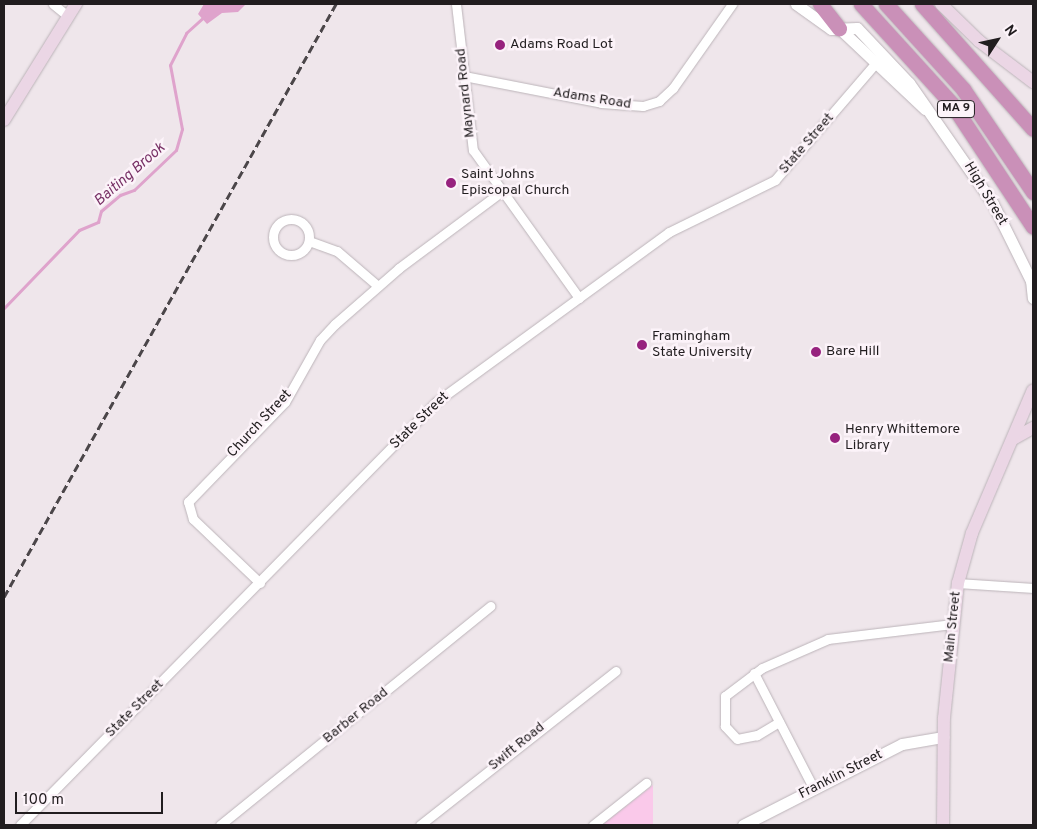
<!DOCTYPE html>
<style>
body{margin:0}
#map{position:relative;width:1037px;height:829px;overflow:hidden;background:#efe6eb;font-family:Overpass,sans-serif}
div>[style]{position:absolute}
.green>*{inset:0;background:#fac9ea}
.water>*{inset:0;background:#dfa3cc}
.stream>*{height:3px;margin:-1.5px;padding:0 1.5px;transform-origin:1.5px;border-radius:1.5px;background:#dfa3cc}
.roads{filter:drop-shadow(0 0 1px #bcb4b9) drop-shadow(0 0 1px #bcb4b9)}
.minor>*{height:9px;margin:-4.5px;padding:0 4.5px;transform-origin:4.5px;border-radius:4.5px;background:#fff}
.minor>.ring{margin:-4.5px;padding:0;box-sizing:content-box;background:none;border:9px solid #fff;border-radius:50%}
.tertiary>*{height:11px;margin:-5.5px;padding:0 5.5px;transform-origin:5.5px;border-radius:5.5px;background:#fff}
.secondary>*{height:12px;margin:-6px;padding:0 6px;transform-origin:6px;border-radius:6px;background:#ebd6e5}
.trunk>*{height:15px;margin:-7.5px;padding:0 7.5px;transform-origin:7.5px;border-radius:7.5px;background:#ca90b8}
.rail>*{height:3px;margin-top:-1.5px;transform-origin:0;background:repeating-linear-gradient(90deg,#4b4649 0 8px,transparent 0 12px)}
.dots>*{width:14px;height:14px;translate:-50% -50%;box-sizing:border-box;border:2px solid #fcf3f9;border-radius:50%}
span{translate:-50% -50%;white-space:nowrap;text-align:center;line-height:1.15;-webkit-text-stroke:5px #fcf3f9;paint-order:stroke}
.shield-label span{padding:1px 4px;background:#fcf3f9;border:1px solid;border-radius:4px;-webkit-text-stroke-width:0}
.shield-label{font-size:12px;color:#211d1f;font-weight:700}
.poi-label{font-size:14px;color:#211d1f}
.left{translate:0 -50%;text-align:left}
.street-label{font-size:14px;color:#211d1f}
.water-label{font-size:15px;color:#783166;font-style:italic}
.frame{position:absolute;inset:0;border:5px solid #211d1f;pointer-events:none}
.north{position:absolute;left:972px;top:15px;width:50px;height:50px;-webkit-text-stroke:4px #fcf3f9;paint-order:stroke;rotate:55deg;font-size:14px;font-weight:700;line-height:20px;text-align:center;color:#211d1f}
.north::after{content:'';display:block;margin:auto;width:18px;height:22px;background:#211d1f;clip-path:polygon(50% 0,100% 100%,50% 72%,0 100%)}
.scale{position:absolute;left:15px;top:792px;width:148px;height:22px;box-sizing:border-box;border:2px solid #211d1f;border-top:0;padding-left:6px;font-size:15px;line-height:18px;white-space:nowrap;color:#211d1f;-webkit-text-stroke:4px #fcf3f9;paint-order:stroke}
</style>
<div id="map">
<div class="green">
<i style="clip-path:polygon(653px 785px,653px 825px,602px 825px)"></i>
</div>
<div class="water">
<i style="clip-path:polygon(204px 4px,246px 4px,238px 12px,222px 13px,207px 24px,198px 14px)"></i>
</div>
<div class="stream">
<i style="left:4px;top:308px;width:108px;rotate:-46.1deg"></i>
<i style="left:79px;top:230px;width:21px;rotate:-23deg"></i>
<i style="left:98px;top:222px;width:11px;rotate:-75deg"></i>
<i style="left:101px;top:211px;width:25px;rotate:-40deg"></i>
<i style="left:120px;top:195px;width:15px;rotate:-20deg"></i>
<i style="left:134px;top:190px;width:58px;rotate:-43.6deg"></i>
<i style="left:176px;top:150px;width:22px;rotate:-74deg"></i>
<i style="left:182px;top:129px;width:65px;rotate:-100.6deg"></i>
<i style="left:170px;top:65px;width:36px;rotate:-63deg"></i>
<i style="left:186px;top:33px;width:24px;rotate:-42deg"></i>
</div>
<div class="roads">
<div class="minor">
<i style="left:53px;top:4px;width:19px;rotate:39deg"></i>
<i style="left:456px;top:4px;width:147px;rotate:83.4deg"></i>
<i style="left:473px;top:150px;width:182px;rotate:54.4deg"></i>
<i style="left:464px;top:76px;width:140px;rotate:11.1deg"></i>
<i style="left:601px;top:103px;width:42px;rotate:4.1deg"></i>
<i style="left:643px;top:106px;width:17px;rotate:-17deg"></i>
<i style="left:659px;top:101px;width:19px;rotate:-43deg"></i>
<i style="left:673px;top:88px;width:103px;rotate:-54.9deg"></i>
<i class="ring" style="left:273px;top:219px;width:27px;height:27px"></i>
<i style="left:309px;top:241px;width:30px;rotate:20deg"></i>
<i style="left:337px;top:251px;width:54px;rotate:40.5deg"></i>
<i style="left:260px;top:583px;width:93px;rotate:-136.3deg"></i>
<i style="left:193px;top:519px;width:18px;rotate:-106deg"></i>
<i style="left:188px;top:502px;width:139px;rotate:-45.9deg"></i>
<i style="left:285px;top:402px;width:71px;rotate:-60.6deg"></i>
<i style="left:320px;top:340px;width:22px;rotate:-47deg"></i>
<i style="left:335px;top:324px;width:85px;rotate:-41.2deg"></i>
<i style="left:399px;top:268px;width:127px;rotate:-36.7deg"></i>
<i style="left:958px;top:583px;width:75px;rotate:3.8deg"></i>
<i style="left:754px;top:673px;width:131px;rotate:62.7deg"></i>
<i style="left:779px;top:722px;width:26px;rotate:149deg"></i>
<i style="left:757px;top:735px;width:20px;rotate:169deg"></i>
<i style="left:737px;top:739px;width:18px;rotate:-133deg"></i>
<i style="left:725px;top:726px;width:30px;rotate:-90deg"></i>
<i style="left:725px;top:696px;width:46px;rotate:-37.1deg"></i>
<i style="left:762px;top:668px;width:72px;rotate:-23.7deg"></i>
<i style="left:828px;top:639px;width:125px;rotate:-6.9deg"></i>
<i style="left:20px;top:825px;width:593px;rotate:-45.48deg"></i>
<i style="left:436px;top:402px;width:288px;rotate:-36.1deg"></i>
<i style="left:669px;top:232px;width:118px;rotate:-26.1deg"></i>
<i style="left:775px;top:180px;width:160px;rotate:-49.3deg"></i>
<i style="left:220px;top:825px;width:348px;rotate:-39deg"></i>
<i style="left:420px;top:825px;width:249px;rotate:-38.2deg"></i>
<i style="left:593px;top:825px;width:68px;rotate:-38.4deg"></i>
</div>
<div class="tertiary">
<i style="left:796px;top:4px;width:43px;rotate:35.5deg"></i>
<i style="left:831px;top:29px;width:26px;rotate:-2deg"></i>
<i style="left:857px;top:28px;width:76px;rotate:46.6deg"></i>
<i style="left:909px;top:83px;width:147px;rotate:55.2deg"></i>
<i style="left:993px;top:204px;width:90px;rotate:63.7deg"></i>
<i style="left:839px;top:28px;width:118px;rotate:43.3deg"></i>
<i style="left:1031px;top:280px;width:18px;rotate:84deg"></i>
<i style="left:743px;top:825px;width:178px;rotate:-27deg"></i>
<i style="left:902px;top:744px;width:42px;rotate:-9.7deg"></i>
</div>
<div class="secondary">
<i style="left:941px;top:4px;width:53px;rotate:44.2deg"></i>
<i style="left:979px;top:41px;width:68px;rotate:37.2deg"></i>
<i style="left:4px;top:120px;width:137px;rotate:-58.2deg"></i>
<i style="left:1013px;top:439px;width:23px;rotate:-29deg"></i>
<i style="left:943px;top:825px;width:107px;rotate:-89.5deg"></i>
<i style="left:944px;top:718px;width:136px;rotate:-84.1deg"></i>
<i style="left:958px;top:583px;width:52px;rotate:-74.4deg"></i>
<i style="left:972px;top:533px;width:155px;rotate:-66.9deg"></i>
</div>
<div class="trunk">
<i style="left:820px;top:4px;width:31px;rotate:52deg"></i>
<i style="left:861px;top:4px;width:135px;rotate:47.7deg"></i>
<i style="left:952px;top:104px;width:147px;rotate:56.6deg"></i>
<i style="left:886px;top:4px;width:115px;rotate:47.8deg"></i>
<i style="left:963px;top:89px;width:125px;rotate:55.8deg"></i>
<i style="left:922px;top:4px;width:167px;rotate:48.4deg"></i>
</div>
</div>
<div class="rail">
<i style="left:4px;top:597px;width:680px;rotate:-60.76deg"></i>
</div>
<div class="dots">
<i style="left:500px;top:45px;background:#97227e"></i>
<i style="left:451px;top:183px;background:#97227e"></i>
<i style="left:642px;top:345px;background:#97227e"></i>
<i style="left:816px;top:352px;background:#97227e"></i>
<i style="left:835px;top:438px;background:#97227e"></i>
</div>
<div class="shield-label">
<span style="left:956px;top:109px">MA 9</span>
</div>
<div class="poi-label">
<span class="left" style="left:510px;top:45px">Adams Road Lot</span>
<span class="left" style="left:461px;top:183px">Saint Johns<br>Episcopal Church</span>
<span class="left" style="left:652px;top:345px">Framingham<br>State University</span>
<span class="left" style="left:826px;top:352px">Bare Hill</span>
<span class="left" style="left:845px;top:438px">Henry Whittemore<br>Library</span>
</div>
<div class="street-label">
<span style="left:466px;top:93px;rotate:-96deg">Maynard Road</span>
<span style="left:592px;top:99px;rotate:9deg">Adams Road</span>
<span style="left:807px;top:144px;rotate:-49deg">State Street</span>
<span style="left:985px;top:194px;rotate:59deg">High Street</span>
<span style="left:420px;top:421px;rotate:-44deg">State Street</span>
<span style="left:260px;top:424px;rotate:-47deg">Church Street</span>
<span style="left:953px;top:627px;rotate:-84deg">Main Street</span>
<span style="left:135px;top:709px;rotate:-45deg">State Street</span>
<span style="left:356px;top:716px;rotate:-39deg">Barber Road</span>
<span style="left:517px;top:747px;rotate:-39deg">Swift Road</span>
<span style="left:841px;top:775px;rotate:-27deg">Franklin Street</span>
</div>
<div class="water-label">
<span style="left:130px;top:175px;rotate:-41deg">Baiting Brook</span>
</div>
<div class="frame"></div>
<div class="north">N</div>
<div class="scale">100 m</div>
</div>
